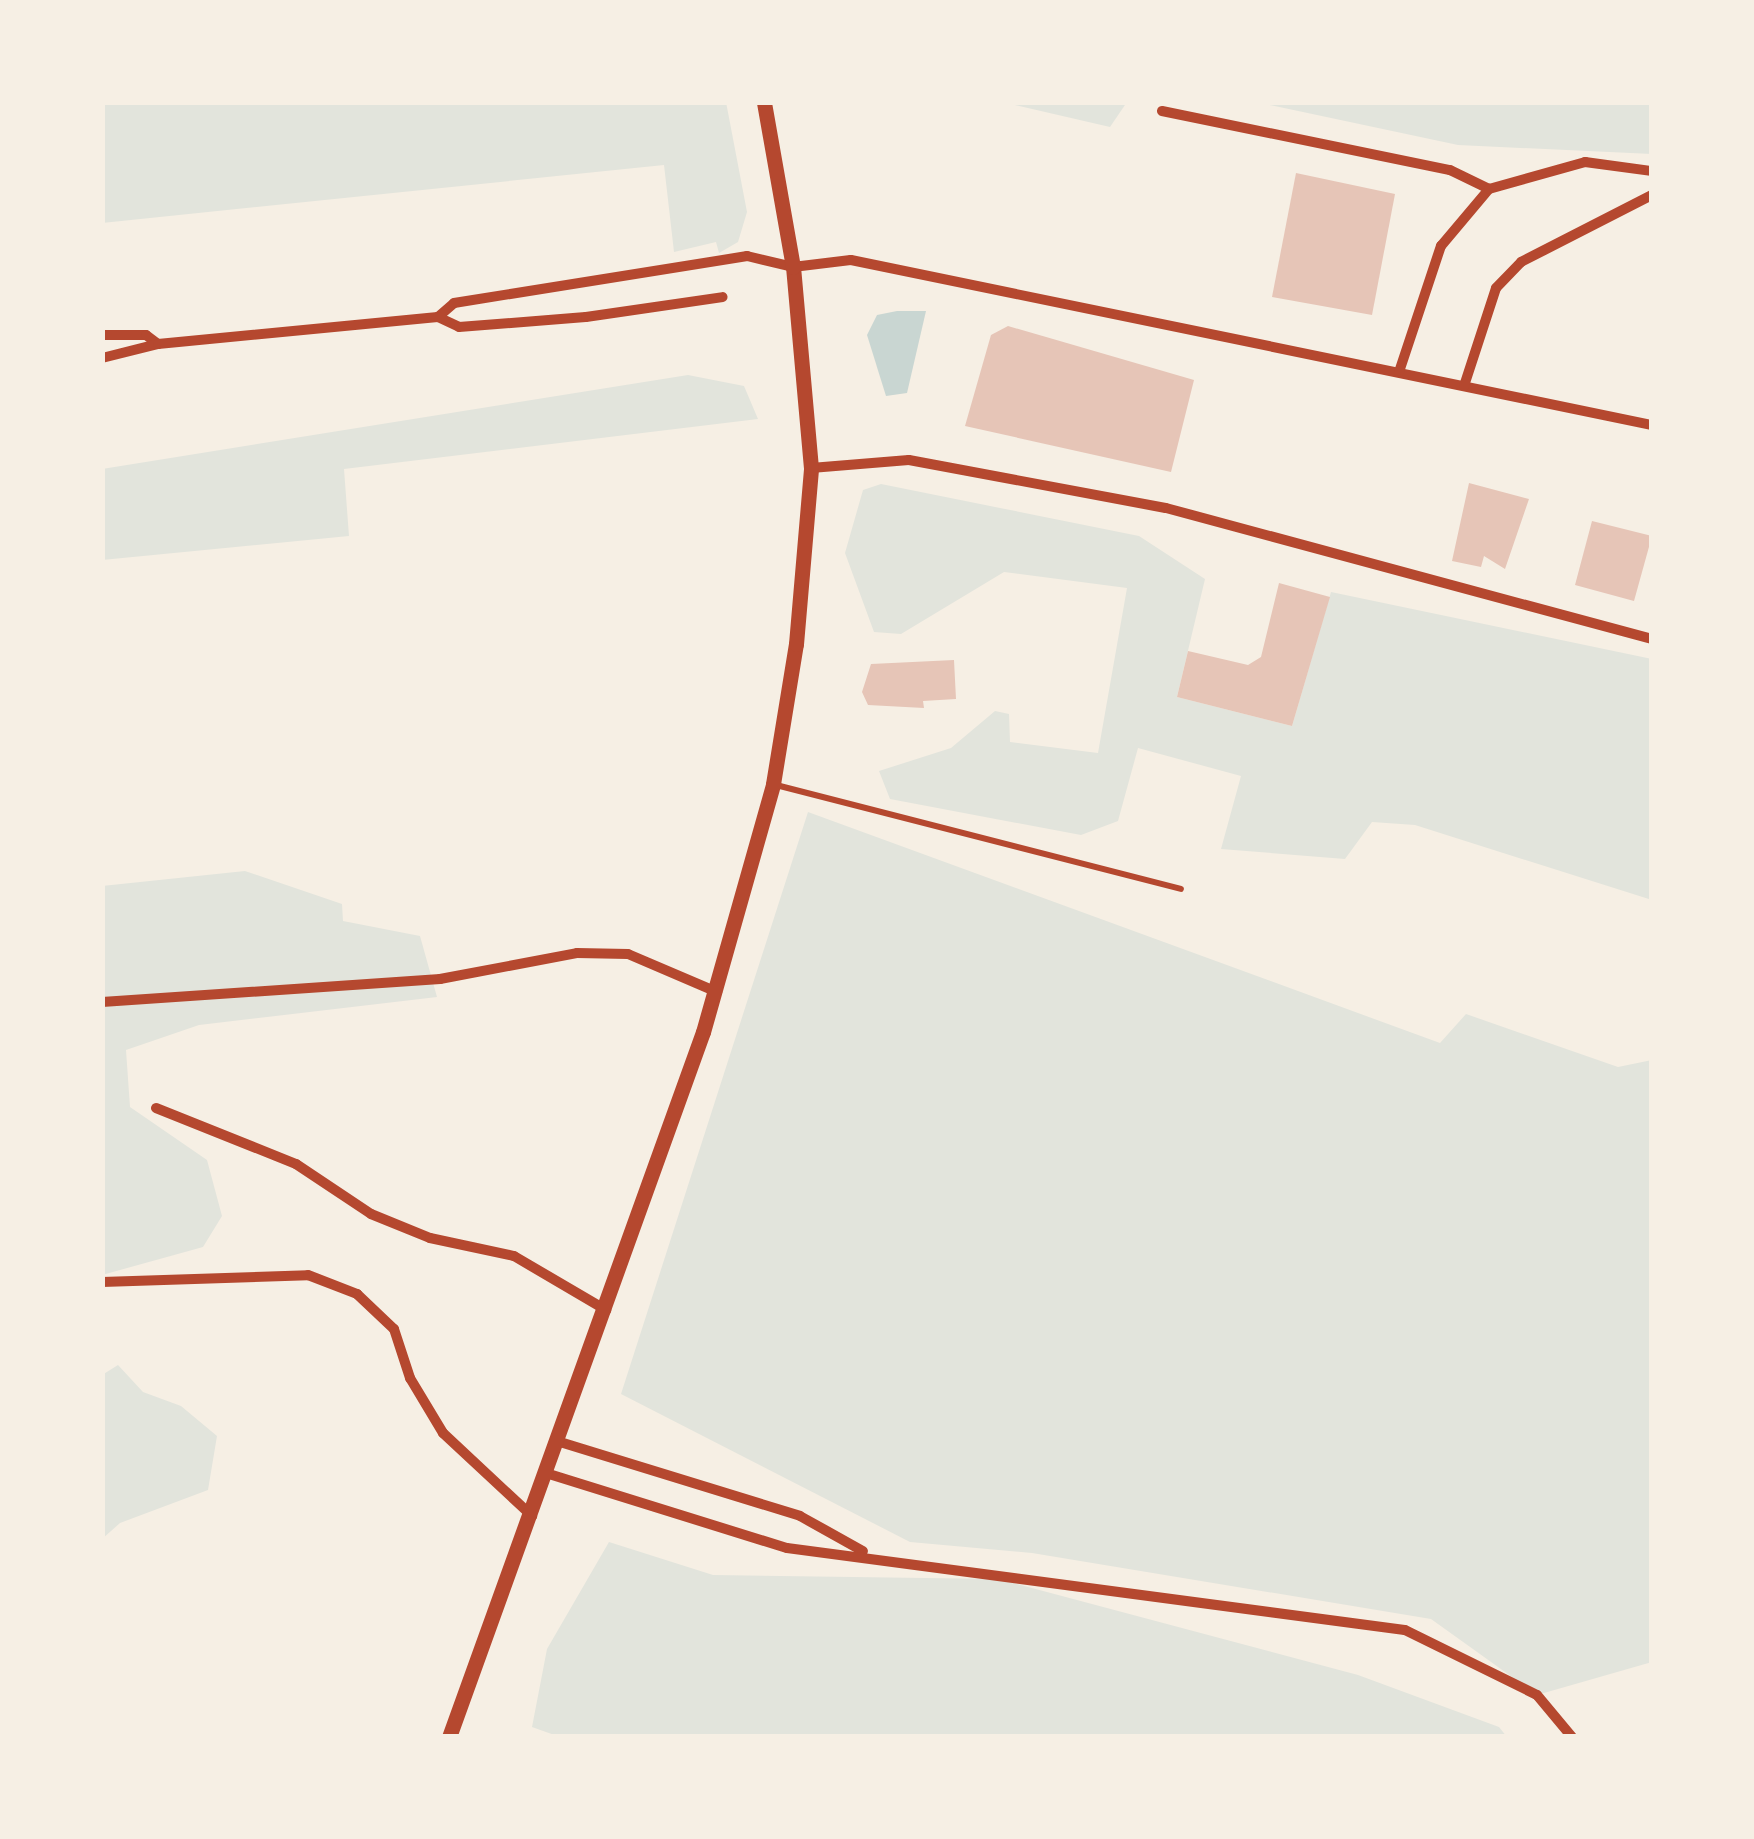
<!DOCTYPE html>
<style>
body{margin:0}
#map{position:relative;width:1754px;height:1839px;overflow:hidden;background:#f6efe4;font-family:Cabin,sans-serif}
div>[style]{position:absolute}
.green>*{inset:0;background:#e2e4dc}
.water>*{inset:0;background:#c9d6d2}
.building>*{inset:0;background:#e6c5b7}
.service>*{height:6px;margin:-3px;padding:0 3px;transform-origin:3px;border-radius:3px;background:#b5482f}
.minor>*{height:10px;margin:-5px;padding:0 5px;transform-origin:5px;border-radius:5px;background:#b5482f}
.secondary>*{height:15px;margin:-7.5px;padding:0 7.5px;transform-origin:7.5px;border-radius:7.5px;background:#b5482f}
span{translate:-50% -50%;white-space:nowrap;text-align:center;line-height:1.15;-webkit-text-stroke:12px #f6efe4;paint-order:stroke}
.frame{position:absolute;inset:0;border:105px solid #f6efe4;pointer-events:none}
</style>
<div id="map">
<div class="green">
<i style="clip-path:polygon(102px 102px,726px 102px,747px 212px,738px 242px,719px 253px,716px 242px,674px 252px,664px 165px,102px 223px)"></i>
<i style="clip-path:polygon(1002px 102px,1127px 102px,1110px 127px)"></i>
<i style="clip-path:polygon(1256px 102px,1652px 102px,1652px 154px,1458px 145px)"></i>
<i style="clip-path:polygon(688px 375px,744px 386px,758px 419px,344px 469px,349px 536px,102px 560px,102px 469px)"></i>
<i style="clip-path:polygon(881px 484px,1139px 536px,1205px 579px,1177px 697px,1292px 726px,1331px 592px,1652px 659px,1652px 900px,1415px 825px,1372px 822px,1345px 859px,1221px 849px,1241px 776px,1138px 748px,1118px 821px,1081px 835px,890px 799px,879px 771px,951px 748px,995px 711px,1009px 714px,1010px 742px,1098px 753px,1127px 588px,1004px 572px,901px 634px,874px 632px,845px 553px,863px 490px)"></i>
<i style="clip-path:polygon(808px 812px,1440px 1043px,1466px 1014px,1618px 1067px,1652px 1060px,1652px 1662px,1537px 1695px,1431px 1619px,1032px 1553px,910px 1542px,621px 1394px)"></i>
<i style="clip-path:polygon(245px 871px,342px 904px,343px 921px,420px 936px,437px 997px,199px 1025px,126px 1050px,130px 1107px,207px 1160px,222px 1216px,203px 1247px,102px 1275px,102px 886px)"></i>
<i style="clip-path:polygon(118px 1365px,143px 1392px,181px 1406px,217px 1436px,208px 1490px,120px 1523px,102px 1539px,102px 1375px)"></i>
<i style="clip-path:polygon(609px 1542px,713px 1575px,998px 1579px,1358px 1675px,1499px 1727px,1507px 1737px,560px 1737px,532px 1727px,547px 1649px)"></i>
</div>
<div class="water">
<i style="clip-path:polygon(897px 311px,926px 311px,907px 393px,886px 396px,867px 335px,877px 315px)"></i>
</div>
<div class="building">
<i style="clip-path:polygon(1296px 173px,1395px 194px,1372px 315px,1272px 297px)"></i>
<i style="clip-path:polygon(1008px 326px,1194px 380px,1171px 472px,965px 426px,991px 335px)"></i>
<i style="clip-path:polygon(1469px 483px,1529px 499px,1505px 569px,1484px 556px,1481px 567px,1452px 561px)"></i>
<i style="clip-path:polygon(1592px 521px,1652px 536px,1634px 601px,1575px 585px)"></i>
<i style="clip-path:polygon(1279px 583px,1330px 597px,1292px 726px,1177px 697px,1188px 651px,1248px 665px,1261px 657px)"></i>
<i style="clip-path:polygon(954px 660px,956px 699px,923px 701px,924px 708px,868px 705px,862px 692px,871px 664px)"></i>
</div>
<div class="service">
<i style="left:776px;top:785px;width:418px;rotate:14.4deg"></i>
</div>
<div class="minor">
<i style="left:1162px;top:111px;width:294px;rotate:11.6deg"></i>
<i style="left:1450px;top:170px;width:43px;rotate:26deg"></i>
<i style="left:438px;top:317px;width:21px;rotate:-41deg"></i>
<i style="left:454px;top:303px;width:297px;rotate:-9.1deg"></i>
<i style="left:747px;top:256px;width:47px;rotate:13.4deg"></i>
<i style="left:793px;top:267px;width:58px;rotate:-6.9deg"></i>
<i style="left:851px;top:260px;width:818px;rotate:11.64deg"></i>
<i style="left:102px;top:335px;width:44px"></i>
<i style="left:146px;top:335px;width:15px;rotate:37deg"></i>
<i style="left:102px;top:358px;width:58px;rotate:-14deg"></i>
<i style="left:158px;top:344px;width:281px;rotate:-5.5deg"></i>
<i style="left:438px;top:317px;width:23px;rotate:25deg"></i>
<i style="left:459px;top:327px;width:127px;rotate:-4.5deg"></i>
<i style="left:586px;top:317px;width:138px;rotate:-8.3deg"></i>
<i style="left:1399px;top:372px;width:133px;rotate:-71.6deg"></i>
<i style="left:1441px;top:246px;width:75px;rotate:-49.9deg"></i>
<i style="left:1489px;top:189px;width:100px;rotate:-15.7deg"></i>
<i style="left:1585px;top:162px;width:68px;rotate:7.7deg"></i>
<i style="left:1464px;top:386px;width:103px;rotate:-71.9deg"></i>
<i style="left:1496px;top:288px;width:36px;rotate:-46deg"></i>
<i style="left:1521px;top:262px;width:147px;rotate:-27.1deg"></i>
<i style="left:811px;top:468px;width:98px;rotate:-4.7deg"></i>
<i style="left:909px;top:460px;width:261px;rotate:10.6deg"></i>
<i style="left:1166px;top:508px;width:503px;rotate:15.09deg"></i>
<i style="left:102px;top:1002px;width:339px;rotate:-3.9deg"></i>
<i style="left:440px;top:979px;width:139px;rotate:-10.7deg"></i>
<i style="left:577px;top:953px;width:51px;rotate:1.1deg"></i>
<i style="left:628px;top:954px;width:97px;rotate:23.1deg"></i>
<i style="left:156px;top:1108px;width:151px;rotate:21.8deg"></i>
<i style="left:296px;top:1164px;width:90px;rotate:33.7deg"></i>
<i style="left:371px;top:1214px;width:64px;rotate:22.1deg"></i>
<i style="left:430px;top:1238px;width:86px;rotate:12.1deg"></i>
<i style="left:514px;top:1256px;width:107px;rotate:30.4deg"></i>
<i style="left:102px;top:1282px;width:206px;rotate:-1.9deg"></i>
<i style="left:308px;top:1275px;width:53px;rotate:21.2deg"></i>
<i style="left:357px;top:1294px;width:51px;rotate:43.4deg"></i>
<i style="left:394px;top:1329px;width:52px;rotate:71.9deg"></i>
<i style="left:410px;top:1378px;width:64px;rotate:59deg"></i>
<i style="left:443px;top:1433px;width:122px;rotate:43deg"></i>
<i style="left:560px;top:1442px;width:251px;rotate:17.1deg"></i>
<i style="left:800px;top:1516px;width:72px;rotate:29.1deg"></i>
<i style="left:549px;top:1474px;width:249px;rotate:17.3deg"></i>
<i style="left:787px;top:1548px;width:623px;rotate:7.56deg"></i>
<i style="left:1405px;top:1630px;width:147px;rotate:26.2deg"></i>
<i style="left:1537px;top:1695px;width:55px;rotate:50.2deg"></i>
</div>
<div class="secondary">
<i style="left:449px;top:1737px;width:749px;rotate:-70.19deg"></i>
<i style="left:703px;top:1032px;width:258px;rotate:-74.2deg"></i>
<i style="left:773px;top:784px;width:142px;rotate:-80.7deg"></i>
<i style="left:796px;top:644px;width:177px;rotate:-85.1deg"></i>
<i style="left:811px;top:468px;width:202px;rotate:-95.1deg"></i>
<i style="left:793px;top:267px;width:168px;rotate:-100deg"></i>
</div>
<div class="frame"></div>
</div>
